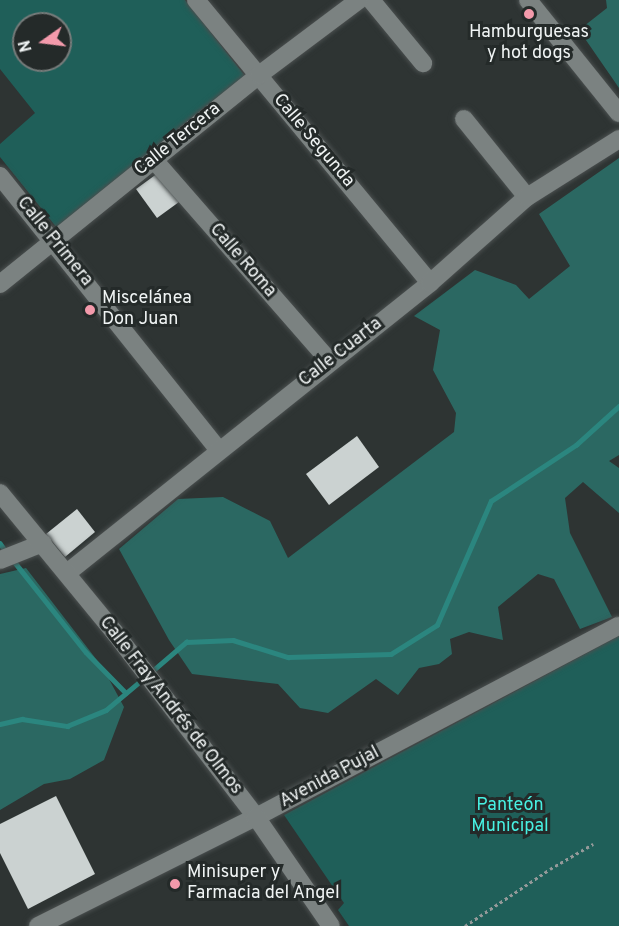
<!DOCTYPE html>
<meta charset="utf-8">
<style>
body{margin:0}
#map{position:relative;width:619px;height:926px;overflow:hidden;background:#2e3433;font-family:Overpass,sans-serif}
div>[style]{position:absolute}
.green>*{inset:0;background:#1f5f59}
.forest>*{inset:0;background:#2b6862}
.stream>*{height:4.5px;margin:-2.25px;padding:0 2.25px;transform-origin:2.25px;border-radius:2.25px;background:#2b867f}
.building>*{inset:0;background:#cbd2d1}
.path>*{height:3px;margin-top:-1.5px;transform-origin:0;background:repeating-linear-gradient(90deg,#959a9a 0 3px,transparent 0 6px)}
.roads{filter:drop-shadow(0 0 2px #4a4f4f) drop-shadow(0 0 2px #4a4f4f)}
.minor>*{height:18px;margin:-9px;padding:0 9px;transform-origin:9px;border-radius:9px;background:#7b8281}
.tertiary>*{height:18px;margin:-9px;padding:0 9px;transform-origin:9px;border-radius:9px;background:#7b8281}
.dots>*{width:16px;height:16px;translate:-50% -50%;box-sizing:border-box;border:3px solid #242a29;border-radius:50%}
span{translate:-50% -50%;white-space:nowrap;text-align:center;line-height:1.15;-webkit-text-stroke:6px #242a29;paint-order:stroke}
.poi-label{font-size:18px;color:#f0f4f4}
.left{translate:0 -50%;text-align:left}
.street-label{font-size:18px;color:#f0f4f4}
.park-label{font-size:18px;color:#47f0e2}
.north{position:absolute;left:12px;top:12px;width:60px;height:60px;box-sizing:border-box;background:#242a29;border:2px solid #767b7a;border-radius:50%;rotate:256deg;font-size:16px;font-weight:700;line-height:24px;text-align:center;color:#f0f4f4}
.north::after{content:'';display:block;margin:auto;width:21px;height:27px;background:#f39aab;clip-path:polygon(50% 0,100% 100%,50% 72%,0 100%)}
</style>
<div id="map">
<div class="green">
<i style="clip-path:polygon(evenodd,0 0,185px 0,249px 81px,57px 228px,0 157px,0 144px,35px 113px,0 69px,0 0,24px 24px,60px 24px,60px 60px,24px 60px,24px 24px)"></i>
<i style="clip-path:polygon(619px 636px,619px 926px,349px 926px,338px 910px,344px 903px,284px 815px)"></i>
</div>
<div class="forest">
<i style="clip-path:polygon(606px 0,619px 0,619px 88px,579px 30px,607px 8px)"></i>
<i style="clip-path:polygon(619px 158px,619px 455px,609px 461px,619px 468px,619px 513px,583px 482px,565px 498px,570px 533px,612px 617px,580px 629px,554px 579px,538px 574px,498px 607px,503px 640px,469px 632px,450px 639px,452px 654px,439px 664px,419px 668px,398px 695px,376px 679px,328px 713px,300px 708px,278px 684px,192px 674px,169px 640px,119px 549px,178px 499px,223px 497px,270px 521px,288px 558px,454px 432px,456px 413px,433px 370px,440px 330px,414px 316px,475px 270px,516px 285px,529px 299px,570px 266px,539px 214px)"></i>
<i style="clip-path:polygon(26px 568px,103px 668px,124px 707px,104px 760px,70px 779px,44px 784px,0 810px,0 574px)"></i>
</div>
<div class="stream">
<i style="left:0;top:543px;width:12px;rotate:55deg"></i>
<i style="left:13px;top:560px;width:117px;rotate:51.6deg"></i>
<i style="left:86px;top:652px;width:57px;rotate:45.7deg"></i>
<i style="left:150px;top:673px;width:48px;rotate:-40.7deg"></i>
<i style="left:186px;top:642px;width:47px;rotate:-2.4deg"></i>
<i style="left:233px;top:640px;width:58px;rotate:17.2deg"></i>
<i style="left:288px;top:657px;width:103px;rotate:-1.7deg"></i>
<i style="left:391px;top:654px;width:54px;rotate:-32.2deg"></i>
<i style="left:437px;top:625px;width:135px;rotate:-66.5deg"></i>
<i style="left:491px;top:501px;width:102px;rotate:-33.4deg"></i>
<i style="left:576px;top:445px;width:58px;rotate:-42.2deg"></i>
<i style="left:0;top:724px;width:23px;rotate:-13deg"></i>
<i style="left:22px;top:719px;width:46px;rotate:8.8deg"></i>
<i style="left:67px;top:726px;width:42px;rotate:-22.3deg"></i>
<i style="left:106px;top:710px;width:50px;rotate:-40.1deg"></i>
</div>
<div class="building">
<i style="clip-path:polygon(158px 173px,179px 202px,157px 218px,136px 189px)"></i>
<i style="clip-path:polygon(357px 436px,379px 467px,329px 505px,306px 474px)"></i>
<i style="clip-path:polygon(77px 509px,95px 532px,65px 557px,46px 534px)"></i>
<i style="clip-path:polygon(56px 796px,95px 874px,28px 909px,0 853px,0 824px)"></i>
</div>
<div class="path">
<i style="left:465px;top:926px;width:102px;rotate:-33.8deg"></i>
<i style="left:550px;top:869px;width:50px;rotate:-30.2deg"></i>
</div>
<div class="roads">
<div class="minor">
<i style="left:196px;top:0;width:367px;rotate:50.4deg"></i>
<i style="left:371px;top:0;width:82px;rotate:50.5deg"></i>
<i style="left:528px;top:0;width:145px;rotate:51.2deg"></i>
<i style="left:464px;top:119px;width:100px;rotate:51.1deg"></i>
<i style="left:154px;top:160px;width:268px;rotate:48.9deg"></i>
<i style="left:0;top:176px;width:351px;rotate:51.4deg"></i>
<i style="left:0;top:284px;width:333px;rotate:-38.9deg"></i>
<i style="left:259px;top:75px;width:125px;rotate:-36.9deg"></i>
<i style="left:0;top:560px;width:46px;rotate:-21.6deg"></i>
<i style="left:67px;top:573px;width:465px;rotate:-38.6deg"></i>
<i style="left:430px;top:283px;width:130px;rotate:-41.6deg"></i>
<i style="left:527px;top:197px;width:109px;rotate:-32.2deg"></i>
<i style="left:38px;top:926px;width:244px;rotate:-26.6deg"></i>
<i style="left:256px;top:817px;width:410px;rotate:-27.8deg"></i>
</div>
<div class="tertiary">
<i style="left:0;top:493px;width:181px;rotate:50.6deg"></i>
<i style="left:115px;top:633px;width:232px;rotate:52.5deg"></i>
<i style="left:256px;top:817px;width:132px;rotate:55.5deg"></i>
</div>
</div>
<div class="dots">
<i style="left:529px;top:14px;background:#f39aab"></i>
<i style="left:90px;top:310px;background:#f39aab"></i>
<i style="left:175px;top:884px;background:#f39aab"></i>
</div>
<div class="poi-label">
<span style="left:529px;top:44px">Hamburguesas<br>y hot dogs</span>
<span class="left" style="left:102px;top:310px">Miscelánea<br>Don Juan</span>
<span class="left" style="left:187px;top:884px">Minisuper y<br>Farmacia del Angel</span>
</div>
<div class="street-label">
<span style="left:178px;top:140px;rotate:-39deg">Calle Tercera</span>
<span style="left:313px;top:141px;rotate:50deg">Calle Segunda</span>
<span style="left:54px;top:242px;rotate:51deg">Calle Primera</span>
<span style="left:242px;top:261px;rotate:49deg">Calle Roma</span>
<span style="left:341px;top:353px;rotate:-38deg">Calle Cuarta</span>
<span style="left:170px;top:706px;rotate:52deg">Calle Fray Andrés de Olmos</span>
<span style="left:330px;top:778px;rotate:-28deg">Avenida Pujal</span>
</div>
<div class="park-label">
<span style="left:510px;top:817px">Panteón<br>Municipal</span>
</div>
<div class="north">N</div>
</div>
